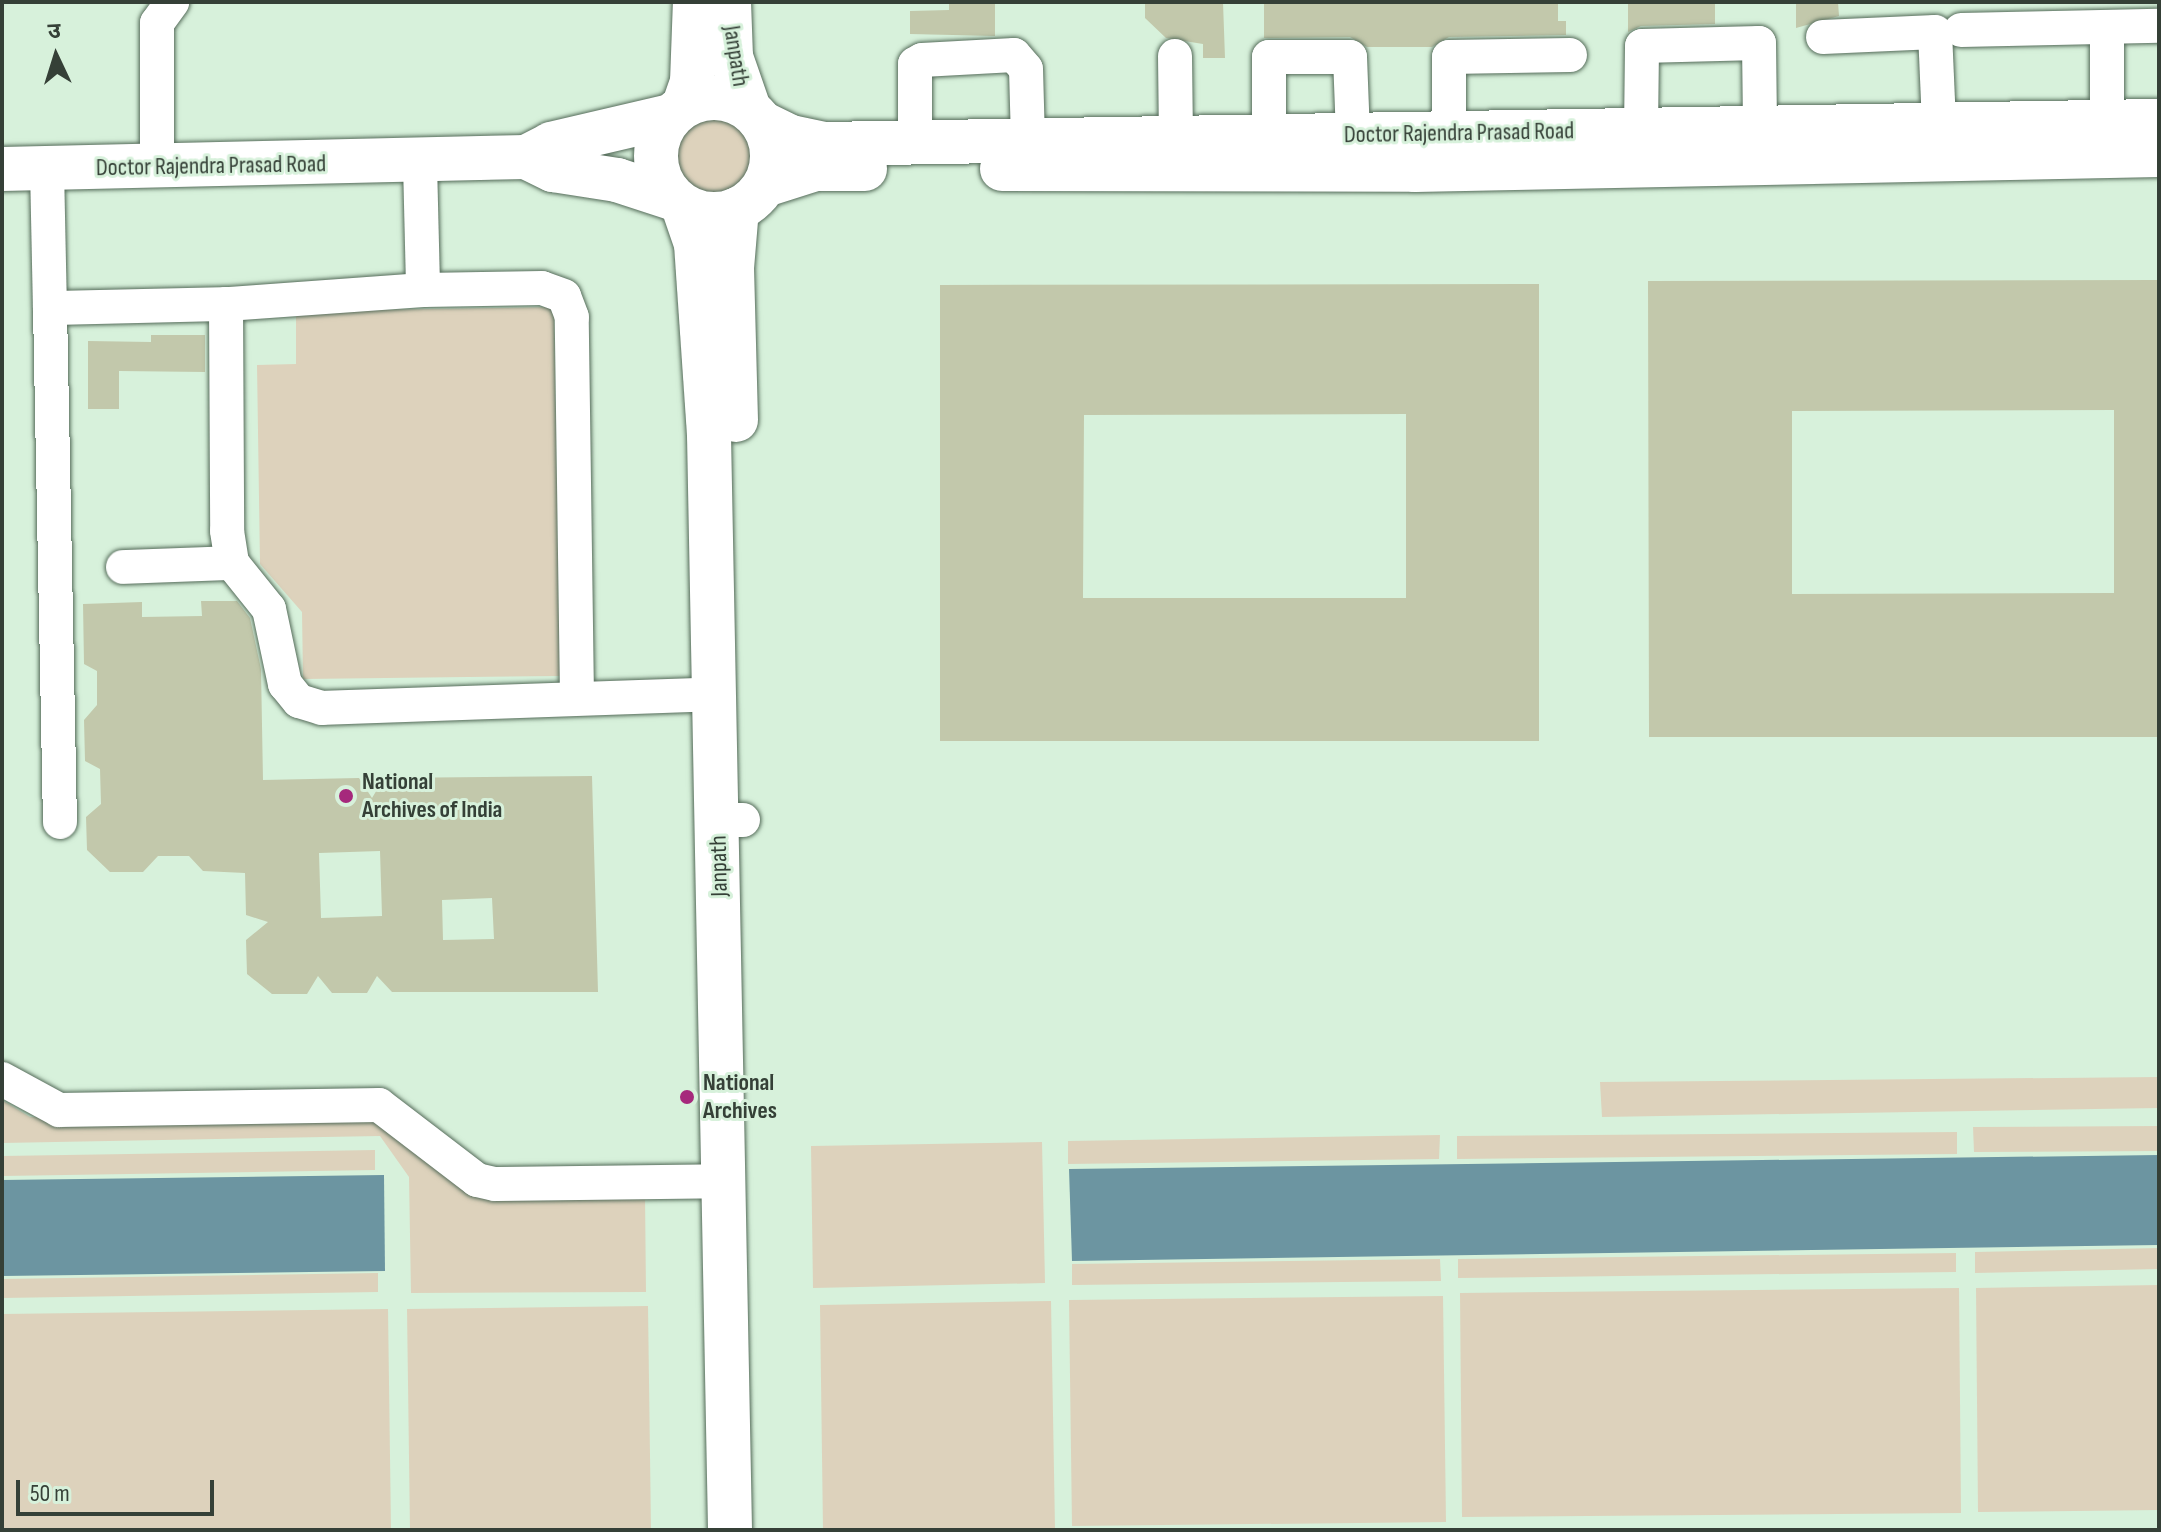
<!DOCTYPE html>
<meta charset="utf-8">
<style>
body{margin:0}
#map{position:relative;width:2161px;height:1532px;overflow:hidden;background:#d7f1db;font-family:"Sofia Sans Condensed","Noto Sans Devanagari",sans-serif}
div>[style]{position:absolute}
.green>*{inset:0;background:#ddd2bc}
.round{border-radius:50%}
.water>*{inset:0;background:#6c95a1}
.building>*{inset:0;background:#c2c8ab}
.roads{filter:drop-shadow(0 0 2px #556c5a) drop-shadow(0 0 2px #556c5a)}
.minor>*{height:34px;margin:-17px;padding:0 17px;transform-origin:17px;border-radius:17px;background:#fff}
.major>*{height:44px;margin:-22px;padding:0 22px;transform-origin:22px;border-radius:22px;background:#fff}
.major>.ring{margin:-22px;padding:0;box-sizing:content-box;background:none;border:44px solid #fff;border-radius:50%}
.dots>*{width:22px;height:22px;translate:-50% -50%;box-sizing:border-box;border:4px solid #d7f1db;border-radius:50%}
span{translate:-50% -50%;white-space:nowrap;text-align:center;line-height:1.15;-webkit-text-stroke:6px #d7f1db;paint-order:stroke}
.street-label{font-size:24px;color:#354037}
.poi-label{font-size:24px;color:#354037;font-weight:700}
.left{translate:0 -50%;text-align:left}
.frame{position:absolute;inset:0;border:4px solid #354037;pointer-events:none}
.north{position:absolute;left:16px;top:16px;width:80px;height:80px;-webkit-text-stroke:6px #d7f1db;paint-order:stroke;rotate:356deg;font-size:22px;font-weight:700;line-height:32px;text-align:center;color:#354037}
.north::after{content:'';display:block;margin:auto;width:28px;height:36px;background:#354037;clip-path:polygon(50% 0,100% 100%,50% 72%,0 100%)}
.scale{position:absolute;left:16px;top:1480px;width:198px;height:36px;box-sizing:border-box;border:4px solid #354037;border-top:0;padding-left:10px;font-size:24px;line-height:28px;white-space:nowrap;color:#354037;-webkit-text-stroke:6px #d7f1db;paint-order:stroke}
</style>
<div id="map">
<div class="green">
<i class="round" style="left:675px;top:118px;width:78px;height:78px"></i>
<i style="clip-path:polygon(554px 307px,560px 676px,303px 679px,302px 612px,260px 564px,257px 365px,296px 364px,296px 311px)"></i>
<i style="clip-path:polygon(2159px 1077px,2159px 1108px,1602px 1117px,1600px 1082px)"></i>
<i style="clip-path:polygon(2px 1100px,30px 1117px,377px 1115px,468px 1189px,645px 1194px,646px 1292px,411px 1293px,409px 1177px,380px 1136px,2px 1143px)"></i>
<i style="clip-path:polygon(2159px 1126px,2159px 1151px,1974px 1152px,1973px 1127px)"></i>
<i style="clip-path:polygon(1957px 1132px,1957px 1154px,1457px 1159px,1457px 1136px)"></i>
<i style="clip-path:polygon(1440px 1135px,1439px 1159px,1068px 1164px,1068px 1141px)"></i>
<i style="clip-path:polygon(1042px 1142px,1045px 1283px,813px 1288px,811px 1146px)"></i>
<i style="clip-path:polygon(375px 1150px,375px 1170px,2px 1176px,2px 1156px)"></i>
<i style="clip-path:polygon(2159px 1248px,2159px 1269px,1975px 1273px,1975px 1252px)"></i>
<i style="clip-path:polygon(1956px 1253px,1956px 1272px,1458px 1278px,1458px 1259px)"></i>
<i style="clip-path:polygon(1440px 1259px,1441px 1281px,1072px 1285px,1072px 1264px)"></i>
<i style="clip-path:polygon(378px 1273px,378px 1292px,2px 1298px,2px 1279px)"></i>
<i style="clip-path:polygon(2159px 1285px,2159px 1510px,1978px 1512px,1976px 1288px)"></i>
<i style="clip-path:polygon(1959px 1288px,1961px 1513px,1462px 1517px,1460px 1293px)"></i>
<i style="clip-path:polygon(1443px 1296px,1446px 1522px,1072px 1526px,1069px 1300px)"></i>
<i style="clip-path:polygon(1051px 1301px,1055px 1528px,823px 1530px,820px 1305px)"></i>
<i style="clip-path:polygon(648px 1306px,651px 1530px,410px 1530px,407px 1309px)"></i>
<i style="clip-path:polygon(388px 1309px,391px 1530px,2px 1530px,2px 1314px)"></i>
</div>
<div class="water">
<i style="clip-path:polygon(2159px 1155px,2159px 1245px,1072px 1261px,1069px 1169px)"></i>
<i style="clip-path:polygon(384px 1175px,385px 1271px,2px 1276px,2px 1180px)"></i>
</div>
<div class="building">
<i style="clip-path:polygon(949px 2px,995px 2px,995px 36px,910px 34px,910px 11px,949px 10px)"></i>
<i style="clip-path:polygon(1145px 2px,1223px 2px,1225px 58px,1203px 58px,1203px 44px,1166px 38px,1145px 18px)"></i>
<i style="clip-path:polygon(1264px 2px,1558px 2px,1558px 21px,1566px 21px,1566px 35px,1449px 37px,1432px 47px,1367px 47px,1350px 37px,1264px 38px)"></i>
<i style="clip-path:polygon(1628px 2px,1715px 2px,1715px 24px,1641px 26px,1628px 32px)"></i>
<i style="clip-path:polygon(1796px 2px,1838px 2px,1839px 16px,1796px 28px)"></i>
<i style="clip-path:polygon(evenodd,2159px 280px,2159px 737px,1649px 737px,1648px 281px,2159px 280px,2114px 410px,2114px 593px,1792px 594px,1792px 411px,2114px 410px)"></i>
<i style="clip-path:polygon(evenodd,1539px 284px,1539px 741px,940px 741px,940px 285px,1539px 284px,1406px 414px,1406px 598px,1083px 598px,1084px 415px,1406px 414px)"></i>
<i style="clip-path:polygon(151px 335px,205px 335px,205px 372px,119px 371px,119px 409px,88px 409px,88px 341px,151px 342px)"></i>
<i style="clip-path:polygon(evenodd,201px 601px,237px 601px,250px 618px,261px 669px,263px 780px,359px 778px,372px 798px,384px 778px,592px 776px,598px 992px,392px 992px,377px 976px,367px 993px,332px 993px,318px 976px,307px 994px,272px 994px,247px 974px,246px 940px,268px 922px,246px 915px,245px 873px,203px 871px,189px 856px,158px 856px,143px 872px,110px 872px,87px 850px,86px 817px,101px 804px,100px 769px,85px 761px,84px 720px,97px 705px,97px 671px,84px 664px,83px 604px,142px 602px,142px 617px,202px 616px,201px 601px,380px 851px,382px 916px,321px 918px,319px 853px,380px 851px,201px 601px,492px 898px,494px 939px,443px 940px,442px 900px,492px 898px)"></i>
</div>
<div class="roads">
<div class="minor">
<i style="left:2107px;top:28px;width:94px;rotate:90deg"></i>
<i style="left:1961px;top:30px;width:198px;rotate:-1.2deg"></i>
<i style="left:1823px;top:37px;width:112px;rotate:-2.6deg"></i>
<i style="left:1935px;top:32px;width:93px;rotate:87.5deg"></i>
<i style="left:1175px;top:56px;width:79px;rotate:89.3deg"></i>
<i style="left:1641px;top:130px;width:84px;rotate:-89.3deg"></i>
<i style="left:1642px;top:46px;width:117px;rotate:-1.5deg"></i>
<i style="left:1759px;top:43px;width:85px;rotate:89.3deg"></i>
<i style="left:1449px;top:134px;width:77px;rotate:-90deg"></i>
<i style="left:1449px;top:57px;width:121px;rotate:-0.9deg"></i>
<i style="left:1269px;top:136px;width:79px;rotate:-90deg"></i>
<i style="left:1269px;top:57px;width:81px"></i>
<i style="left:1350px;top:57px;width:78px;rotate:87.8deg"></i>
<i style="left:915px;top:141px;width:77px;rotate:-90deg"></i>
<i style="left:915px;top:64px;width:8px;rotate:-30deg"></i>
<i style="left:922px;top:60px;width:92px;rotate:-3.1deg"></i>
<i style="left:1014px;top:55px;width:18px;rotate:49deg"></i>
<i style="left:1026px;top:69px;width:71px;rotate:88.4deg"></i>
<i style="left:420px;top:163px;width:127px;rotate:88.6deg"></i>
<i style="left:157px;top:166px;width:143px;rotate:-90deg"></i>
<i style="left:157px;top:23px;width:26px;rotate:-54deg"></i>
<i style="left:47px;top:168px;width:140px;rotate:88.8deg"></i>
<i style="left:50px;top:308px;width:176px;rotate:-1.3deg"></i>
<i style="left:50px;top:308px;width:514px;rotate:88.89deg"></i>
<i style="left:123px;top:567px;width:109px;rotate:-2.1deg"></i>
<i style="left:577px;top:697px;width:380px;rotate:-90.8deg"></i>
<i style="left:572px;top:317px;width:22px;rotate:-111deg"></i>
<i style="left:564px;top:296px;width:23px;rotate:-160deg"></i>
<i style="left:542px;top:288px;width:119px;rotate:179deg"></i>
<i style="left:423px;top:290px;width:197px;rotate:175.9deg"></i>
<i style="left:226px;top:304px;width:227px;rotate:89.7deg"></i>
<i style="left:227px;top:531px;width:32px;rotate:81deg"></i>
<i style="left:232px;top:563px;width:59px;rotate:51.2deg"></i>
<i style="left:269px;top:609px;width:77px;rotate:78deg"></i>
<i style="left:285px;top:684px;width:22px;rotate:51deg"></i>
<i style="left:299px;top:701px;width:24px;rotate:17deg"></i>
<i style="left:322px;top:708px;width:395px;rotate:-2deg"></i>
<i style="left:719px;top:820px;width:24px"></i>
<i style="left:2px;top:1079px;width:65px;rotate:28.5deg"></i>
<i style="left:59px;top:1110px;width:320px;rotate:-0.9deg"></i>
<i style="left:379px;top:1105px;width:123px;rotate:37.4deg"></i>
<i style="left:477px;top:1180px;width:18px;rotate:13deg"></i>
<i style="left:495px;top:1184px;width:230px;rotate:-0.7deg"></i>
</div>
<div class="major">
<i style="left:729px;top:2px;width:55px;rotate:87.9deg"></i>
<i style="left:731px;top:57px;width:55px;rotate:70.9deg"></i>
<i class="ring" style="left:656px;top:98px;width:72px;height:72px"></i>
<i style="left:684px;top:105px;width:24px;rotate:-71deg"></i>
<i style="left:692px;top:82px;width:80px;rotate:-87.9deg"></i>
<i style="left:762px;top:123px;width:32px;rotate:26deg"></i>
<i style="left:791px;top:137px;width:34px;rotate:12deg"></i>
<i style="left:824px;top:144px;width:1335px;rotate:-0.99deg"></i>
<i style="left:526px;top:157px;width:30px;rotate:26deg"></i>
<i style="left:553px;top:170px;width:65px;rotate:8.9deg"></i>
<i style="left:617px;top:180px;width:58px;rotate:18.1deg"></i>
<i style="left:2px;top:169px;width:524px;rotate:-1.31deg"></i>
<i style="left:526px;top:157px;width:28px;rotate:-27deg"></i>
<i style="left:551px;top:144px;width:122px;rotate:-13.2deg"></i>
<i style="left:1002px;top:169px;width:413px;rotate:0.1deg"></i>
<i style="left:1415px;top:170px;width:744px;rotate:-1.16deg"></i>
<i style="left:765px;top:185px;width:52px;rotate:-17.7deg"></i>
<i style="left:815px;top:169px;width:50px"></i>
<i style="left:683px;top:206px;width:40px;rotate:71.1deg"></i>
<i style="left:696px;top:244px;width:191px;rotate:86.1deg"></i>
<i style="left:709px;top:435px;width:1095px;rotate:88.9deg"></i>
<i style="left:736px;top:420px;width:152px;rotate:-91.5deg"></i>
<i style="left:732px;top:268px;width:59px;rotate:-85.2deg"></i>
</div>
</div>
<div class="dots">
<i style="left:346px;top:796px;background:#a6297c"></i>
<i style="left:687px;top:1097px;background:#a6297c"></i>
</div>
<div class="street-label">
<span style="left:736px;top:56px;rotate:81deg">Janpath</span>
<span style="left:1459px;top:133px;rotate:-1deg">Doctor Rajendra Prasad Road</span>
<span style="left:211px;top:166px;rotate:-1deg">Doctor Rajendra Prasad Road</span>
<span style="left:719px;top:866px;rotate:-91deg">Janpath</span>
</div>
<div class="poi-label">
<span class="left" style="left:362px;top:796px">National<br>Archives of India</span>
<span class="left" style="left:703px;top:1097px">National<br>Archives</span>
</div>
<div class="frame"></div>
<div class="north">उ</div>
<div class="scale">50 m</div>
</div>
